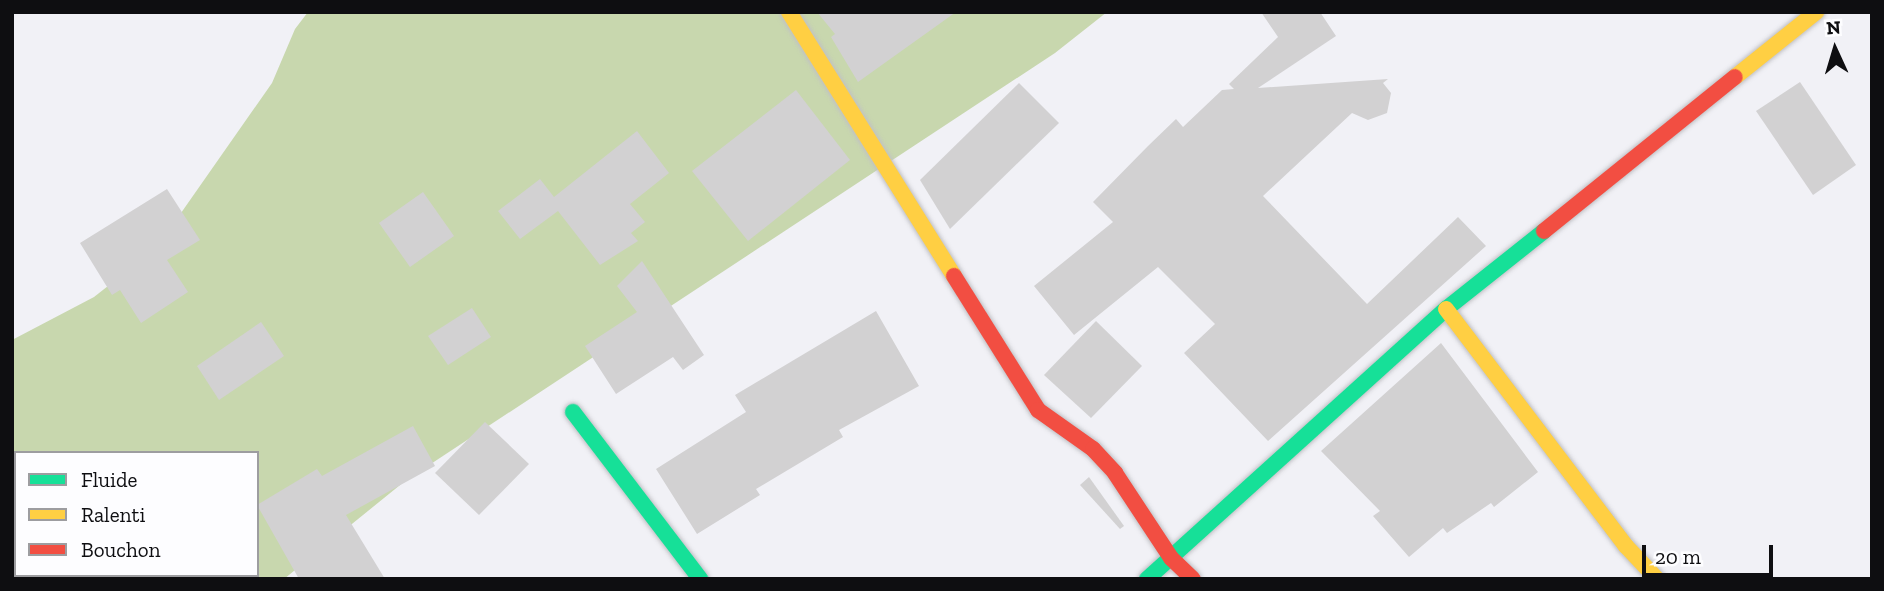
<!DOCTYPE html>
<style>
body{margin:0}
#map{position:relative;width:1884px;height:591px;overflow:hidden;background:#f1f1f6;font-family:"Zilla Slab",serif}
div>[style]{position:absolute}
.forest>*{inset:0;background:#c8d7ae}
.building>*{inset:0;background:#d2d1d2}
.roads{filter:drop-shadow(0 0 2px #c0c0c4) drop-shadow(0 0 2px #c0c0c4)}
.fast>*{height:16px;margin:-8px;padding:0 8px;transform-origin:8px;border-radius:8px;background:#16e098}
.slow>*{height:16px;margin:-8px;padding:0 8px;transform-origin:8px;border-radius:8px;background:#ffcf43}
.jam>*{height:16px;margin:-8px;padding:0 8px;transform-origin:8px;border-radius:8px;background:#f24e42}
span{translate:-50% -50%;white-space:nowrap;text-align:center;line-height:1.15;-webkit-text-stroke:6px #fdfdff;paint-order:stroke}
.frame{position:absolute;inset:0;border:14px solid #0e0e11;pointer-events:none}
.legend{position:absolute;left:14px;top:451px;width:245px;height:126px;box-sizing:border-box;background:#fdfdff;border:2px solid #9d9da0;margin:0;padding:9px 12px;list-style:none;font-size:21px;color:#0e0e11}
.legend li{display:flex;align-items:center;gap:14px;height:35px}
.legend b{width:35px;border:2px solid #9d9da0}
.north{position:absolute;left:1800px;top:14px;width:70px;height:70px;-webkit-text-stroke:5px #fdfdff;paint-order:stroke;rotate:356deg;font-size:19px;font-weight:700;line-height:28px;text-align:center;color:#0e0e11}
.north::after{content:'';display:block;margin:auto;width:24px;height:32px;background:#0e0e11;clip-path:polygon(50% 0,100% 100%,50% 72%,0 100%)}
.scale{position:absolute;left:1642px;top:545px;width:131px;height:32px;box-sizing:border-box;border:4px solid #0e0e11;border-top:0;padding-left:9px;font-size:21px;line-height:24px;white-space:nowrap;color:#0e0e11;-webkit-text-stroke:5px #fdfdff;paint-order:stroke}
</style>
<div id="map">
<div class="forest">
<i style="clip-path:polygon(evenodd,308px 12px,1107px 12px,1055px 53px,405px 481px,284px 579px,12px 579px,12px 340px,94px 297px,136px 264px,174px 223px,272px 83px,295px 29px,308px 12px,16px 453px,257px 453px,257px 575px,16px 575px,16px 453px)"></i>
</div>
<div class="building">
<i style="clip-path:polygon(817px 12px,956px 12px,858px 82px,831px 37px,835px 34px)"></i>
<i style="clip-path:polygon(1261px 12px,1320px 12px,1336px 36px,1258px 88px,1388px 79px,1383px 83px,1391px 93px,1387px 113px,1368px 120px,1352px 113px,1263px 196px,1367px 304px,1458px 217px,1486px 246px,1268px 441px,1184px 353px,1215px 324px,1158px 267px,1074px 335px,1034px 286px,1113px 222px,1093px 202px,1148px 146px,1176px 119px,1183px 127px,1222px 90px,1234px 89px,1229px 84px,1278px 37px)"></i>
<i style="clip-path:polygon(1800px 82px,1856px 165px,1813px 195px,1756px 111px)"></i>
<i style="clip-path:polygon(1019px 83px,1059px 123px,950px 229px,920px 180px)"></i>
<i style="clip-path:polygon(796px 90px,850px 160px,748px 241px,692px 171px)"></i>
<i style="clip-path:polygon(637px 131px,669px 173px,630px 204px,645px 222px,631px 233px,638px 241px,600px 265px,558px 211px,520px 239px,498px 211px,540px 179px,554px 197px)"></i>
<i style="clip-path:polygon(167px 189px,200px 240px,167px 260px,188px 292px,141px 323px,120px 290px,112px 295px,80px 243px)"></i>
<i style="clip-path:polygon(423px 192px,454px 236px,410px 267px,379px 223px)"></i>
<i style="clip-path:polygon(642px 261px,704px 355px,683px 370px,673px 357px,616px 394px,585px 346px,637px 312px,617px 286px)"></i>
<i style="clip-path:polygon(472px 308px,491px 337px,448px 365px,428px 336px)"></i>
<i style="clip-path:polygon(876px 311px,919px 386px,839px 430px,843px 437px,756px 489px,760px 495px,697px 534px,656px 469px,746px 412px,735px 395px)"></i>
<i style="clip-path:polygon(1096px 321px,1142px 366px,1091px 418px,1044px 375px)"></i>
<i style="clip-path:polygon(261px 322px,284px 356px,219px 400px,197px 366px)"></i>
<i style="clip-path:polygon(1441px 343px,1538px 472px,1494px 507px,1491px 503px,1447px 533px,1443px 528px,1409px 557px,1373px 516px,1380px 511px,1321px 451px)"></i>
<i style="clip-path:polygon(485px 422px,529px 464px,479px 515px,435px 473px)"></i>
<i style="clip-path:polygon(413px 426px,435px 466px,346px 515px,385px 579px,299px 579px,257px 505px,317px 469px,322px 476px)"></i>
<i style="clip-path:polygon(1089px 477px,1124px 526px,1120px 529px,1080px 485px)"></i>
</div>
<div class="roads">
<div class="fast">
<i style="left:573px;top:412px;width:210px;rotate:52.7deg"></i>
<i style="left:1147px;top:579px;width:403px;rotate:-42.1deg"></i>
<i style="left:1446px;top:309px;width:125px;rotate:-38.5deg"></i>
</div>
<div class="slow">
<i style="left:789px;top:12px;width:311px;rotate:58deg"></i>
<i style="left:1735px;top:77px;width:104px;rotate:-38.7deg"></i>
<i style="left:1446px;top:309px;width:298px;rotate:52.8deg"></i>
<i style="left:1626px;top:546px;width:45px;rotate:46.8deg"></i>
</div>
<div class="jam">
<i style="left:1544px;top:231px;width:245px;rotate:-38.9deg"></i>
<i style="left:954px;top:276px;width:158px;rotate:57.9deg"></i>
<i style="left:1038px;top:410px;width:67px;rotate:35.3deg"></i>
<i style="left:1093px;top:449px;width:33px;rotate:47deg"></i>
<i style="left:1115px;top:473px;width:102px;rotate:56.6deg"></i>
<i style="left:1171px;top:558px;width:30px;rotate:44deg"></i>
</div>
</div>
<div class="frame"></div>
<ul class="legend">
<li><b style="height:9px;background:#16e098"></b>Fluide</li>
<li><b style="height:9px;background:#ffcf43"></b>Ralenti</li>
<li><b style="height:9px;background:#f24e42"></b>Bouchon</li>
</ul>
<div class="north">N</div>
<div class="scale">20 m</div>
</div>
